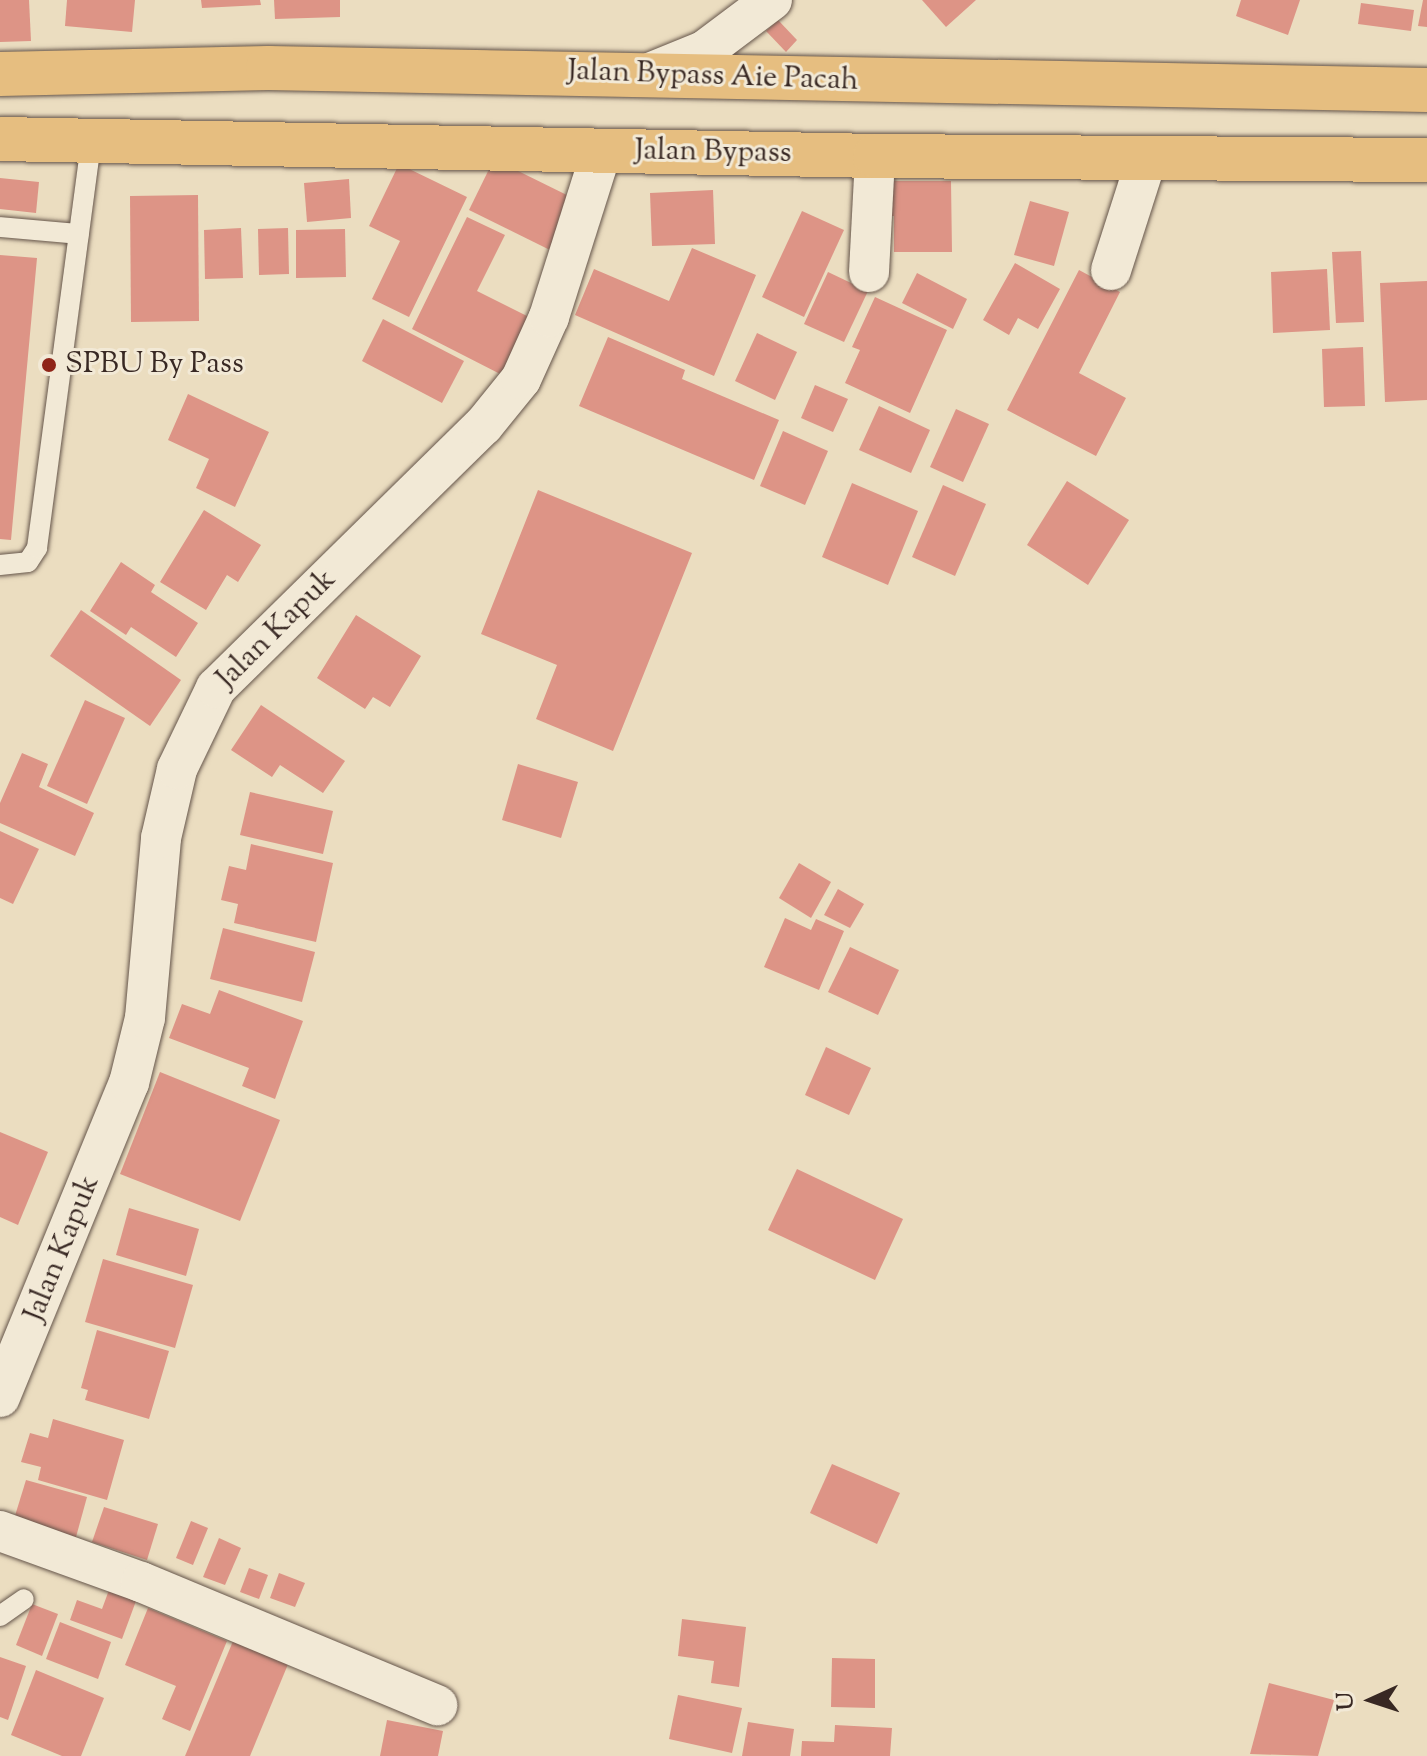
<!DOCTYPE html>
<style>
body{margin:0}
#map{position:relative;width:1427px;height:1756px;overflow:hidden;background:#ebddc0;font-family:"Sorts Mill Goudy",serif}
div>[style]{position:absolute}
.building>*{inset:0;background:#dd9486}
.roads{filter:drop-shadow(0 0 2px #65554a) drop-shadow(0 0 2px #65554a)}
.service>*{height:20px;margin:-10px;padding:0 10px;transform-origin:10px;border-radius:10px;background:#f2e9d6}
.minor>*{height:40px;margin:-20px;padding:0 20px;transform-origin:20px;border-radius:20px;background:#f2e9d6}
.trunk>*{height:44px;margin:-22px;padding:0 22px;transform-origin:22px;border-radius:22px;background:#e6be80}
.dots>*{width:22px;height:22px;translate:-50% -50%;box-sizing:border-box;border:4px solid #f2e9d6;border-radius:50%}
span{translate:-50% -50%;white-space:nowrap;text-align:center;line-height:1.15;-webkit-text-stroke:6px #f2e9d6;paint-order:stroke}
.street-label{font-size:30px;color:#382823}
.poi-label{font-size:30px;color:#382823}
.left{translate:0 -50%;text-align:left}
.north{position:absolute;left:1331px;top:1660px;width:80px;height:80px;-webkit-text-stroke:6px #f2e9d6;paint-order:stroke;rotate:267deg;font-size:22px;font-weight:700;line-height:32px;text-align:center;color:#382823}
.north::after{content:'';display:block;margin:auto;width:28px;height:36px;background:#382823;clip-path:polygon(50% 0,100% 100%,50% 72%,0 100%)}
</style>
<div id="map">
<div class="building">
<i style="clip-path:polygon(0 0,29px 0,31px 41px,0 42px)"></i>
<i style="clip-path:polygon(67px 0,135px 0,132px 32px,65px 26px)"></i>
<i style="clip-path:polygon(201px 0,260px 0,261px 5px,202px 8px)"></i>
<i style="clip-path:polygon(274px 0,340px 0,340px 17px,275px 19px)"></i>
<i style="clip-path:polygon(922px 0,976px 0,946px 27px)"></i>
<i style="clip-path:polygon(1241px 0,1300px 0,1288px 35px,1236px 16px)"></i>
<i style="clip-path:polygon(1423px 0,1427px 0,1427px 27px,1418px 26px)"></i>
<i style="clip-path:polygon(1361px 3px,1414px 10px,1411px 31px,1358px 24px)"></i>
<i style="clip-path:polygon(778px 20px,797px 40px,786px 52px,766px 31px)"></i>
<i style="clip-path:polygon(494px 159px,581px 202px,556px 253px,469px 210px)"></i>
<i style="clip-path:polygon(399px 164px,467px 197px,409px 317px,372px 299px,400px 241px,369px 226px)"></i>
<i style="clip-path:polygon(0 178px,39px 182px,36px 213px,0 209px)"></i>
<i style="clip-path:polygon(349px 179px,351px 218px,307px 222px,304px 183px)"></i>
<i style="clip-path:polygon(884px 181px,951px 181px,952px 252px,894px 252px,894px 216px,884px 216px)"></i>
<i style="clip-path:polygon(713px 190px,715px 244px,652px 246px,650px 193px)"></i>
<i style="clip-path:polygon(198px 195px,199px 321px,131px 322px,130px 196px)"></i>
<i style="clip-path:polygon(1030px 201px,1069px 212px,1054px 266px,1014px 255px)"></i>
<i style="clip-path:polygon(802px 211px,844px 230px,804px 317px,762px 297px)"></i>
<i style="clip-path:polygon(467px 217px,505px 235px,477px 291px,535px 320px,506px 377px,412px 329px)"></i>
<i style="clip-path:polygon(241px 228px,243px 278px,205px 279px,204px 230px)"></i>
<i style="clip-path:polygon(288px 228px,289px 274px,259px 275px,258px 229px)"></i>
<i style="clip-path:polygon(345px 229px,346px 277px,296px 278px,296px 230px)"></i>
<i style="clip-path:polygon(692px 248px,756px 275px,714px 376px,575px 315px,594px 269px,669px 301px)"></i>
<i style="clip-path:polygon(1361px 251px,1364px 322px,1336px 323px,1332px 252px)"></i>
<i style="clip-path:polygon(0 255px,37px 258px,11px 540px,0 539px)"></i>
<i style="clip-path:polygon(1015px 263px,1060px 289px,1038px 329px,1018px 318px,1009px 335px,983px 320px)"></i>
<i style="clip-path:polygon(1327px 269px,1330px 330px,1273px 333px,1271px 272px)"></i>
<i style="clip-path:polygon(1079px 270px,1120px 292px,1079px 373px,1126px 398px,1096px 456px,1007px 410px)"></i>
<i style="clip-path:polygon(828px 272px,868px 291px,844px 342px,804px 324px)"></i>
<i style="clip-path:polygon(917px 273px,967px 299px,953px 329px,902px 303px)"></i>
<i style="clip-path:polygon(1427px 281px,1427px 400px,1385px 402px,1380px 283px)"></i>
<i style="clip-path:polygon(875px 297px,947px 330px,910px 413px,845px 383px,860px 350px,852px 347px)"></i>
<i style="clip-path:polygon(383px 319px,464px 361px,442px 403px,362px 361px)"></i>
<i style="clip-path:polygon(757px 333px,797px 352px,775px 400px,735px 381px)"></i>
<i style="clip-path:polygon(608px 337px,685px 370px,682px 379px,779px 420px,754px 480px,579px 406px)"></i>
<i style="clip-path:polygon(1363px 347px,1365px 406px,1324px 407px,1322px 349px)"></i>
<i style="clip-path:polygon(815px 385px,848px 399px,833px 432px,801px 418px)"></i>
<i style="clip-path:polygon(188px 394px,269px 432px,235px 507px,196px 488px,209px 459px,168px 440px)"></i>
<i style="clip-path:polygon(879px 406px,930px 430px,911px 473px,859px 450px)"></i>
<i style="clip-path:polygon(956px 409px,989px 424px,963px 482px,930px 467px)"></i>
<i style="clip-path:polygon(783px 431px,828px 451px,805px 505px,760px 486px)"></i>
<i style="clip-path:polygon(1067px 481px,1129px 520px,1088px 585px,1027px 545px)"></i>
<i style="clip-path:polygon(852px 483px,918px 511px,888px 585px,822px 557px)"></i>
<i style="clip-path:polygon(943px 485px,986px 504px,955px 576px,912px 557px)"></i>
<i style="clip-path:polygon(538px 490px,692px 553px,613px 751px,536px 719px,557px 665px,481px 634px)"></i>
<i style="clip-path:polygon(204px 510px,261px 545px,238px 582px,227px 575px,206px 610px,160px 582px)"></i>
<i style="clip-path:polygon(121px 562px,155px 585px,151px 592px,198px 623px,176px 657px,131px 627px,126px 635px,90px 611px)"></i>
<i style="clip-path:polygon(81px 610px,181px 680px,150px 726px,50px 656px)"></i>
<i style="clip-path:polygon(356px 615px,421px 656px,390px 707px,373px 697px,365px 709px,317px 678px)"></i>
<i style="clip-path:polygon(85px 700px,125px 718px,87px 804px,47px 786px)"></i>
<i style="clip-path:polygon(261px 705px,345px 761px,323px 793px,280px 765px,272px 777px,231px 750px)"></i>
<i style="clip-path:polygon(22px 753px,48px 764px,39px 787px,94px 813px,75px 856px,0 823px,0 803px)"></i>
<i style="clip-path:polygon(518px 764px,578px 782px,561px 838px,502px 820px)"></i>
<i style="clip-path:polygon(250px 792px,333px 811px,323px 854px,240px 835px)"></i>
<i style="clip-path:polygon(0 831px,39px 849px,13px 904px,0 898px)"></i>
<i style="clip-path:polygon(251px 844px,333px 863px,316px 942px,234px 923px,238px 904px,221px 900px,229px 866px,246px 870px)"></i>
<i style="clip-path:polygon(799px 863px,831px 882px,811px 918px,779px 898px)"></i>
<i style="clip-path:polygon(838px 889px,864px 904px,850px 928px,824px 915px)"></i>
<i style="clip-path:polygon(785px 918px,811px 930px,816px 919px,844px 931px,819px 990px,764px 967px)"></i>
<i style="clip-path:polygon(223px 928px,315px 952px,302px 1002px,210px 979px)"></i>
<i style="clip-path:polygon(850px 947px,899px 970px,878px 1015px,828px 992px)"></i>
<i style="clip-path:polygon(219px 990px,303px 1021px,275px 1099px,242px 1086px,249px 1068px,169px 1038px,182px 1004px,210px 1014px)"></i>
<i style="clip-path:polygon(826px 1047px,871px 1068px,849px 1115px,805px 1095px)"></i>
<i style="clip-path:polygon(160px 1072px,280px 1120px,240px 1221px,120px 1174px)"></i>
<i style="clip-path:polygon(0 1132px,48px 1152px,18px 1225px,0 1217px)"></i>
<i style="clip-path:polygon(797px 1169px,903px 1219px,875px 1280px,768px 1230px)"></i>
<i style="clip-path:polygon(129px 1208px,199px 1229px,186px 1276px,116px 1255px)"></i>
<i style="clip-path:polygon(103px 1259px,193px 1285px,175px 1348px,85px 1322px)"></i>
<i style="clip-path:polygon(97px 1330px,169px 1351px,149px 1419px,85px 1400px,88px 1390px,81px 1388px)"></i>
<i style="clip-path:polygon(53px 1419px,124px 1440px,107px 1500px,38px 1480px,41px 1467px,21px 1462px,30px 1433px,48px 1438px)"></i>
<i style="clip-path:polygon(832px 1464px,900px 1493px,877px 1544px,810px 1513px)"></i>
<i style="clip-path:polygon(26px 1480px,87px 1497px,76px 1537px,14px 1519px)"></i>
<i style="clip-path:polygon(104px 1507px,158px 1524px,147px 1560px,92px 1542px)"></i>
<i style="clip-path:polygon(191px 1521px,208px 1528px,193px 1565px,176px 1558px)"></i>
<i style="clip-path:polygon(219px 1538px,241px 1548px,225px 1585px,203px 1577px)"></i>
<i style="clip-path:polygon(249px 1568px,268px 1575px,259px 1599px,240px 1592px)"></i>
<i style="clip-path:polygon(279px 1573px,305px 1583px,295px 1607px,270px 1598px)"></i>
<i style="clip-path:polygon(109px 1590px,136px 1601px,122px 1639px,70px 1620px,77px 1600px,102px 1609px)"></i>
<i style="clip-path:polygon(32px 1604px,58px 1614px,42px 1656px,16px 1645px)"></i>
<i style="clip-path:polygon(148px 1608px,227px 1641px,190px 1731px,162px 1719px,176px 1686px,125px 1665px)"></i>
<i style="clip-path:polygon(682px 1619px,746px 1627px,739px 1687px,711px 1683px,714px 1661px,678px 1656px)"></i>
<i style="clip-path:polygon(60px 1622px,111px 1642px,98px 1679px,46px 1659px)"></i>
<i style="clip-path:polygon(236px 1634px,291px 1657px,250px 1756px,185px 1756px)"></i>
<i style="clip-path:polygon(0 1657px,26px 1666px,8px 1720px,0 1717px)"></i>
<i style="clip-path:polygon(832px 1658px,875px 1659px,875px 1708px,831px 1707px)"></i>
<i style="clip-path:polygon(36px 1670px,104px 1698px,81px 1756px,62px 1756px,11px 1735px)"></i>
<i style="clip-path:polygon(1269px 1683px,1334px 1700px,1318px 1756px,1250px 1754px)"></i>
<i style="clip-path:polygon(678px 1695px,742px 1708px,732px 1753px,669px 1739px)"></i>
<i style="clip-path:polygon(387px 1720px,443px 1731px,438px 1756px,380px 1756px)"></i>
<i style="clip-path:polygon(748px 1722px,794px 1729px,790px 1756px,742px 1756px)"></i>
<i style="clip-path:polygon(835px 1725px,892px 1728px,890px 1756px,801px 1756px,802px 1741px,834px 1742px)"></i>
</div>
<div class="roads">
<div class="service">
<i style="left:0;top:227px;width:79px;rotate:5.1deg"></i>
<i style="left:0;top:565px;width:28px;rotate:-6deg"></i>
<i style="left:28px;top:562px;width:17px;rotate:-57deg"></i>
<i style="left:37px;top:548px;width:414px;rotate:-82.4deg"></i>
<i style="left:0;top:1616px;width:29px;rotate:-35deg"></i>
</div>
<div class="minor">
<i style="left:647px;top:74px;width:61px;rotate:-22deg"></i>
<i style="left:704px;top:51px;width:85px;rotate:-36.9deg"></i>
<i style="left:1111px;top:270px;width:118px;rotate:-72.2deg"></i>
<i style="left:869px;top:272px;width:116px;rotate:-87deg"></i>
<i style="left:0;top:1397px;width:339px;rotate:-67.7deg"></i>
<i style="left:129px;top:1083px;width:67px;rotate:-76.2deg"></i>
<i style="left:145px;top:1018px;width:181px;rotate:-84.9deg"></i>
<i style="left:161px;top:838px;width:71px;rotate:-76.9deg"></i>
<i style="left:177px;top:769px;width:90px;rotate:-64.3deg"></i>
<i style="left:216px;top:688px;width:374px;rotate:-44.5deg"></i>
<i style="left:483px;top:426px;width:60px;rotate:-51deg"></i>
<i style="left:521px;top:379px;width:68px;rotate:-65.7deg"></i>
<i style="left:549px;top:317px;width:175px;rotate:-72.4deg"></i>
<i style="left:0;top:1531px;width:150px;rotate:19.9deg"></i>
<i style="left:141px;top:1582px;width:321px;rotate:22.6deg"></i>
</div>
<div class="trunk">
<i style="left:0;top:74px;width:268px;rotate:-1.3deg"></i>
<i style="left:268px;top:68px;width:1159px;rotate:1.09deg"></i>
<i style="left:0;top:139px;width:875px;rotate:1.11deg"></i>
<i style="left:875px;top:156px;width:552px;rotate:0.42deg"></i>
</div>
</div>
<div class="dots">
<i style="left:49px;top:365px;background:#8f2418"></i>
</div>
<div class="street-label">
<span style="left:713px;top:77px;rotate:2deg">Jalan Bypass Aie Pacah</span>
<span style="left:713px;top:153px;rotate:1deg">Jalan Bypass</span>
<span style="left:277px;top:630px;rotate:-45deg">Jalan Kapuk</span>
<span style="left:63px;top:1249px;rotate:-68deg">Jalan Kapuk</span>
</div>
<div class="poi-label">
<span class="left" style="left:65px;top:365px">SPBU By Pass</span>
</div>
<div class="north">U</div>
</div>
